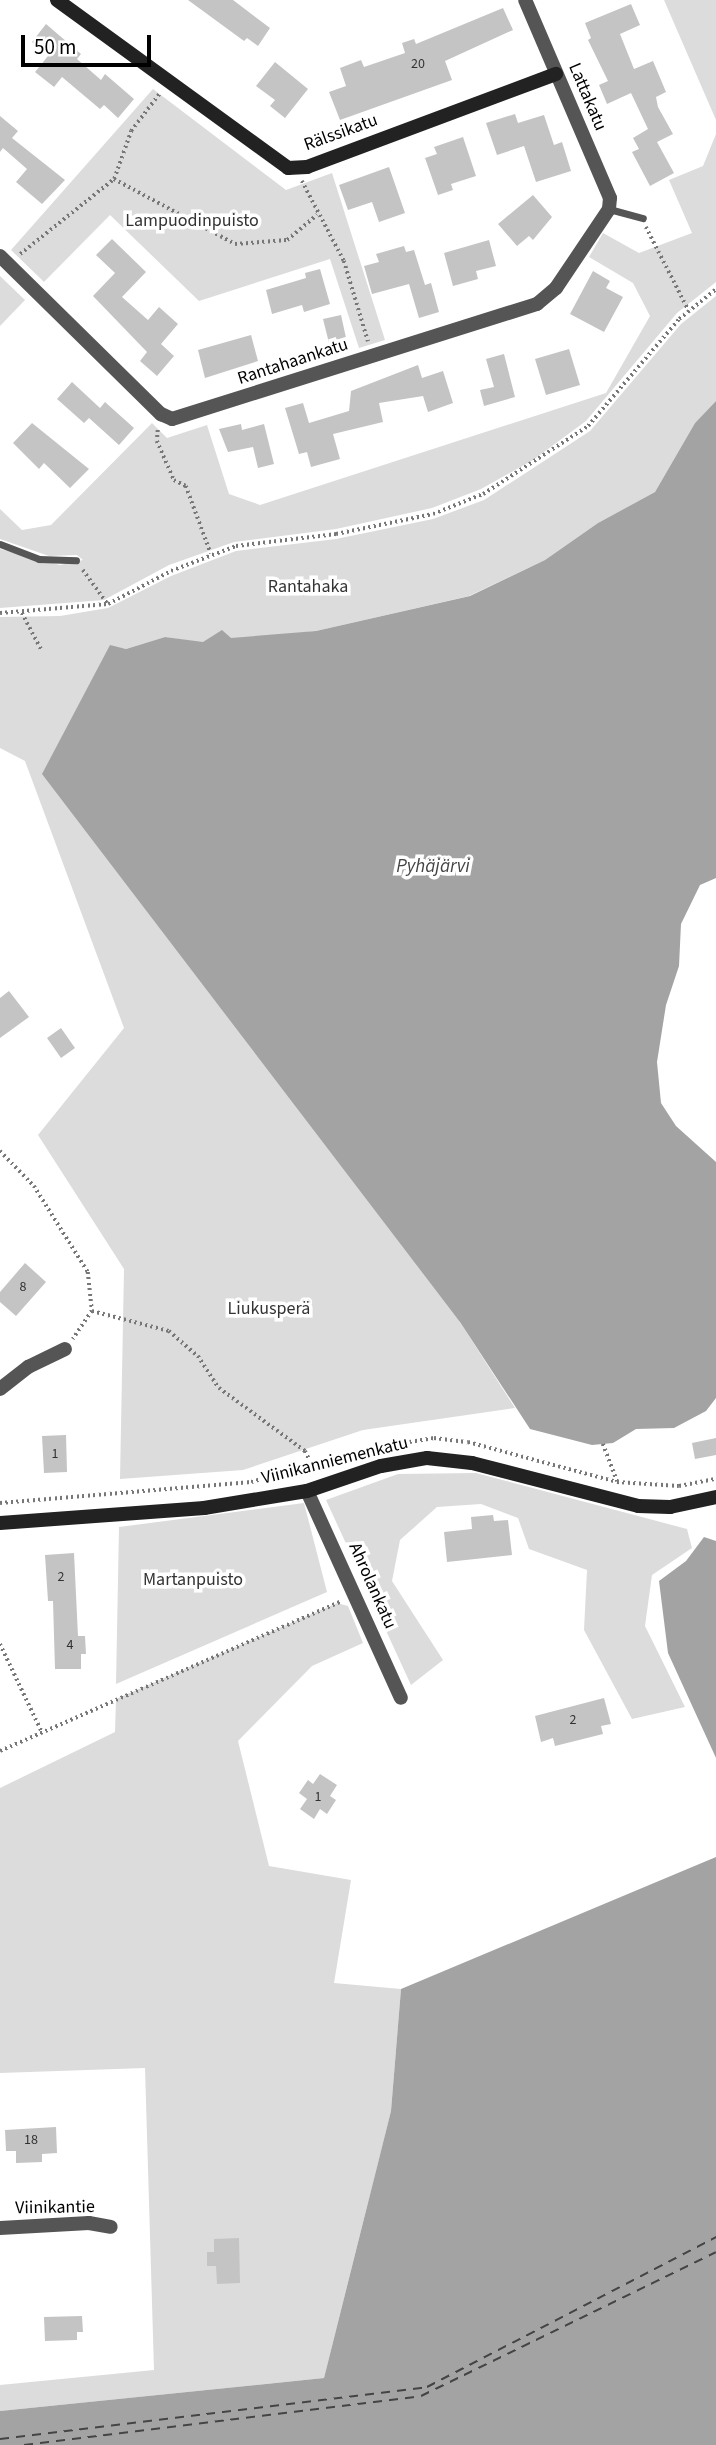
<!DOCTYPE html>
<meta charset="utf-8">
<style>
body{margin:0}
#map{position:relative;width:716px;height:2445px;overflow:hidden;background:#fff;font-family:"Source Sans 3",sans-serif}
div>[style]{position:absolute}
.green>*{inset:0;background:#dcdcdc}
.water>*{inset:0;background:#a3a3a3}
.ferry>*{height:2px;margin-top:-1px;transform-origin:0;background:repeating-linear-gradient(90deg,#444 0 9px,transparent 0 16px)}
.building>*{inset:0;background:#c4c4c4}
.path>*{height:3.5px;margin-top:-1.75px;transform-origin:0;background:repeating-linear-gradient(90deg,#777 0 2px,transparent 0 5.5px)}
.lane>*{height:7px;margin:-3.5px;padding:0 3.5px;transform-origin:3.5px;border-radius:3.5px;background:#555}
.street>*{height:14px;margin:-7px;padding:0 7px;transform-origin:7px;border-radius:7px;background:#555}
.secondary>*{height:14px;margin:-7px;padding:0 7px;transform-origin:7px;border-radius:7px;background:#222}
span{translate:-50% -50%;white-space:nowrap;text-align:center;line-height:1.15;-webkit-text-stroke:7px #fff;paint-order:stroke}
.number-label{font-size:14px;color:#313131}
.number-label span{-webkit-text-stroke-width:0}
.street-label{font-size:18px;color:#000}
.park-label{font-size:18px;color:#333}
.water-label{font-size:19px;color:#444;font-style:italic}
.scale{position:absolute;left:21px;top:35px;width:130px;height:32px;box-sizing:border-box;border:4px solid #000;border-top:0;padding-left:9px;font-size:21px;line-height:24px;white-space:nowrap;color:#000;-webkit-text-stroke:5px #fff;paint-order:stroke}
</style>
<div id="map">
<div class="green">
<i style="clip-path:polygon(664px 0,716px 0,716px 120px)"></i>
<i style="clip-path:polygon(153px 89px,286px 190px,332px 173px,385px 340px,359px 348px,330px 259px,199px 301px,110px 215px,44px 282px,11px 250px)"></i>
<i style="clip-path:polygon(716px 134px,716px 282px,677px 313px,586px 421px,533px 460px,481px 489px,432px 508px,336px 529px,234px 542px,169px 565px,104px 600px,0 608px,0 549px,60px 565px,83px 560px,77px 555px,49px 556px,0 539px,0 509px,22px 530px,51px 525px,152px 423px,167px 438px,207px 425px,229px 494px,260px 505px,606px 393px,650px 316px,633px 283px,589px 257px,603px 233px,639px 253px,692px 233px,669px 180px,703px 166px)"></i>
<i style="clip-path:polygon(0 276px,25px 300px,0 326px)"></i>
<i style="clip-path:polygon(716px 296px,716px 401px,695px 423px,655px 492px,598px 523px,545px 560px,469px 596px,316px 631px,204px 643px,165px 637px,126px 649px,110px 646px,460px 1322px,515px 1408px,363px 1430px,243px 1470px,120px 1479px,124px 1269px,38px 1135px,124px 1028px,25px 761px,0 748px,0 617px,60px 616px,108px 608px,171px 576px,236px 551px,336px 539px,433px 519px,484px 500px,590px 431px,681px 324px)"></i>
<i style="clip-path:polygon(476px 1473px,687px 1529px,692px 1548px,652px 1575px,645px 1626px,685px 1707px,632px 1719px,584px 1630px,587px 1570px,529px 1549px,518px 1518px,481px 1504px,437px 1507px,400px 1540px,392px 1581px,443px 1660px,411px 1685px,326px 1500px,398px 1474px)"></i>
<i style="clip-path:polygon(304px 1503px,327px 1592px,116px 1684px,119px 1527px)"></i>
<i style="clip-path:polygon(337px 1603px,348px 1606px,363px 1643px,312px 1666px,238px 1741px,269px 1866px,351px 1880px,334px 1983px,401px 1989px,391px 2111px,324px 2378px,0 2411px,0 2385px,154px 2370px,145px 2068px,0 2073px,0 1788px,115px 1732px,116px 1699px)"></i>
</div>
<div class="water">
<i style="clip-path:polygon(716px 401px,716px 878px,700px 885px,681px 924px,679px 966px,666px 1005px,657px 1062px,661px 1103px,676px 1126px,716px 1162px,716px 1398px,706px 1411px,674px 1428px,636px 1429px,613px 1443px,592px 1445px,530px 1429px,460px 1322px,42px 774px,110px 645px,126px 649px,165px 637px,203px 642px,222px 630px,231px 638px,316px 631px,470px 596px,545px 560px,598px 523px,655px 492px,695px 423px)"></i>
<i style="clip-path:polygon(704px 1537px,716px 1541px,716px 1758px,668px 1653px,659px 1581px,686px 1561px)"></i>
<i style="clip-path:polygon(716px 1857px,716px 2445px,0 2445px,0 2411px,324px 2378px,391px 2111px,401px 1989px)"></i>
</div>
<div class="ferry">
<i style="left:0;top:2439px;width:430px;rotate:-6.9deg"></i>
<i style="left:427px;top:2387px;width:326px;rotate:-27.4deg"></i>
<i style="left:24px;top:2445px;width:400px;rotate:-7deg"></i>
<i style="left:421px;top:2396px;width:328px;rotate:-26deg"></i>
</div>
<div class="building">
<i style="clip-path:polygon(188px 0,233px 0,270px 28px,258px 46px,247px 38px,244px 41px)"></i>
<i style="clip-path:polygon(631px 4px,640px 25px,620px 34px,634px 69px,653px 61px,666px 92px,656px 97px,658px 107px,673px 134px,657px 142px,674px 173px,650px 186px,632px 152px,639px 149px,633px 138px,648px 129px,631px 93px,607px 104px,599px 85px,608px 81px,588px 40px,591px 38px,585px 23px)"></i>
<i style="clip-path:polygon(503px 8px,513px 30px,445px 61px,452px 80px,340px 120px,329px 92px,346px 86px,340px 68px,361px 60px,364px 67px,405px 53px,402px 43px,414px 39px,416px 44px)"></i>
<i style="clip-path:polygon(46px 24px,81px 54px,77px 59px,101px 80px,105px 74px,134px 99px,118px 118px,104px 105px,100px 109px,62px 77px,54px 87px,35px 72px,48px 56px,32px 42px)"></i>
<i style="clip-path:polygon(275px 62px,308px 89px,285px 118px,270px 106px,275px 100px,256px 86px)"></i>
<i style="clip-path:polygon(515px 114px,518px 123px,544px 115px,554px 145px,562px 142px,571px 171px,536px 182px,524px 146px,497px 155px,486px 123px)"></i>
<i style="clip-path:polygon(0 116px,18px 131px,12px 138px,65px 180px,42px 204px,16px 182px,27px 169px,3px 148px,0 152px)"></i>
<i style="clip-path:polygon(463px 137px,476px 176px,451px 184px,453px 190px,438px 195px,425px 158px,437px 154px,434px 147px)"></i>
<i style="clip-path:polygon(389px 167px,405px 213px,379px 222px,372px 202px,348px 210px,339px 185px)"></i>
<i style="clip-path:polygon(533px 195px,552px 217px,533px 240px,529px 236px,517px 246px,498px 224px)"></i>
<i style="clip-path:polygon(112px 239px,146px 272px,122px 297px,148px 320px,159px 307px,178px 324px,161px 344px,174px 356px,157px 376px,140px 361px,147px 352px,93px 296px,115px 273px,96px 255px)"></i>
<i style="clip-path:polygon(489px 240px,496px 266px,476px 271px,478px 279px,453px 286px,444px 253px)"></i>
<i style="clip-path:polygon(404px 246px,406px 252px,414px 250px,425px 285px,431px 283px,439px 312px,419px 318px,409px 284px,372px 294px,364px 266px,379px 262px,376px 254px)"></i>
<i style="clip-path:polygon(320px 269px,330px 304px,304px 312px,302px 305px,272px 314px,266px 290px,306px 278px,305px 273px)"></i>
<i style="clip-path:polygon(593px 271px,610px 281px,606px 288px,623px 297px,604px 332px,570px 314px)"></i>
<i style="clip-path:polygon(341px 315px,348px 347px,331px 351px,323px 319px)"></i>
<i style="clip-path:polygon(251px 335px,258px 361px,205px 378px,198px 350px)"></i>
<i style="clip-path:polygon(569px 349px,580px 385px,546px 395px,535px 359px)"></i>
<i style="clip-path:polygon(504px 354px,515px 397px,484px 406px,480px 390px,494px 387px,486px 359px)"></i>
<i style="clip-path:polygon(418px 365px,422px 378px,443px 371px,453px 403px,428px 412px,423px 396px,379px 403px,383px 422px,333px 434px,340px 459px,311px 467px,307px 452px,299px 454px,285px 408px,303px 403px,309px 423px,349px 411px,351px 391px)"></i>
<i style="clip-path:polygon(72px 382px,100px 408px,105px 402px,134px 428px,119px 445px,89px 418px,84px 423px,57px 399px)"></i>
<i style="clip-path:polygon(32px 423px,89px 469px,70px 488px,44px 463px,39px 469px,13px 443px)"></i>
<i style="clip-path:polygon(241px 424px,242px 430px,264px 424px,274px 464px,258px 468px,253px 447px,228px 452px,219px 429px)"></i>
<i style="clip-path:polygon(9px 991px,29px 1017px,0 1038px,0 998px)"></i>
<i style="clip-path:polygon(61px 1028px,75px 1048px,61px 1058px,47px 1038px)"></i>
<i style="clip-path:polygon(25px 1263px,46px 1282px,16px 1316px,0 1302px,0 1292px)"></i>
<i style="clip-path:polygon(66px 1435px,67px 1472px,44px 1473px,42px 1436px)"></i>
<i style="clip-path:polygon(716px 1438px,716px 1455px,695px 1459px,692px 1443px)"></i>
<i style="clip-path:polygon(493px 1515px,494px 1521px,508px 1520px,512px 1555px,447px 1562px,444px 1532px,472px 1529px,471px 1517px)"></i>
<i style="clip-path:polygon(74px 1553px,78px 1636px,85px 1636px,86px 1654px,81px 1654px,81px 1669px,55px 1669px,53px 1601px,48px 1601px,45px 1555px)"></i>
<i style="clip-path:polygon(604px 1698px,611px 1724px,601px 1726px,603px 1734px,555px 1746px,553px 1738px,541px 1742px,535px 1716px)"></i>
<i style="clip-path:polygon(320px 1774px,337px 1785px,330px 1796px,336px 1800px,327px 1814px,320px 1809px,314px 1819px,300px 1809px,307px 1799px,299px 1793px,308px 1780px,313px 1784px)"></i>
<i style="clip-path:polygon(56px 2127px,57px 2153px,42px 2154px,42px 2162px,16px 2163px,16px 2151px,6px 2151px,5px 2130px)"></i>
<i style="clip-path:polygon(239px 2238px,240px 2283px,217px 2284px,216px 2266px,207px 2266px,207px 2252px,214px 2252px,214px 2239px)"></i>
<i style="clip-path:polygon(82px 2316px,83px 2332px,77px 2332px,77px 2340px,45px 2341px,44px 2317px)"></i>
</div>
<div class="path">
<i style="left:114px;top:179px;width:137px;rotate:28.2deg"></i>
<i style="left:235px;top:244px;width:52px;rotate:-4.4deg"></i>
<i style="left:287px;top:240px;width:39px;rotate:-40deg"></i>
<i style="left:302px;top:181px;width:90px;rotate:62.3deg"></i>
<i style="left:344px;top:261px;width:84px;rotate:73.3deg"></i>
<i style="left:646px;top:227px;width:94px;rotate:62.9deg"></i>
<i style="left:20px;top:254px;width:120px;rotate:-38.6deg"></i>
<i style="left:114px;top:179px;width:51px;rotate:-70.5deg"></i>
<i style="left:131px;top:131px;width:48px;rotate:-52.7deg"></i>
<i style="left:158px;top:430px;width:11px;rotate:95deg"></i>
<i style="left:157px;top:441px;width:43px;rotate:66.4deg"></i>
<i style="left:174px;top:480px;width:13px;rotate:27deg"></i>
<i style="left:186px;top:486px;width:72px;rotate:69.8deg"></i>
<i style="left:83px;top:570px;width:41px;rotate:54deg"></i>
<i style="left:0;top:613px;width:108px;rotate:-4.8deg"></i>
<i style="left:108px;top:604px;width:71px;rotate:-27.6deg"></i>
<i style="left:171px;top:571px;width:70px;rotate:-21deg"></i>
<i style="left:236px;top:546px;width:101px;rotate:-6.8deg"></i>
<i style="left:336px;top:534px;width:99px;rotate:-11.7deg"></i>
<i style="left:433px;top:514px;width:54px;rotate:-21.8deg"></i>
<i style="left:483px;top:494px;width:125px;rotate:-32.9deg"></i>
<i style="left:588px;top:426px;width:140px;rotate:-49.6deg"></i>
<i style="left:679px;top:319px;width:48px;rotate:-39deg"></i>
<i style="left:22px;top:613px;width:41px;rotate:62.2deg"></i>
<i style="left:0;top:1151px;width:49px;rotate:45.8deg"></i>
<i style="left:34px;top:1186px;width:102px;rotate:57.9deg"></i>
<i style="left:88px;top:1272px;width:39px;rotate:84deg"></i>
<i style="left:92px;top:1311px;width:34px;rotate:124deg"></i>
<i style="left:92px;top:1311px;width:80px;rotate:14.6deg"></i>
<i style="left:169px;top:1331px;width:38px;rotate:41deg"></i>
<i style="left:198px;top:1356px;width:38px;rotate:57deg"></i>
<i style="left:219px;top:1388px;width:107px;rotate:36.2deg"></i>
<i style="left:305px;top:1451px;width:16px;rotate:63deg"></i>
<i style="left:603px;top:1444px;width:40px;rotate:69deg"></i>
<i style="left:0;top:1503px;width:252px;rotate:-4.8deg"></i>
<i style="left:251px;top:1482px;width:120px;rotate:-16deg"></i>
<i style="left:366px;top:1449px;width:69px;rotate:-9.2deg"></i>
<i style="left:434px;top:1438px;width:34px;rotate:7deg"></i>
<i style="left:468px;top:1442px;width:154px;rotate:15deg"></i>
<i style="left:617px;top:1482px;width:62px;rotate:3.7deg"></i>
<i style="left:679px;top:1486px;width:38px;rotate:-11deg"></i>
<i style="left:0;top:1644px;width:98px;rotate:64.5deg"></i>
<i style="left:0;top:1751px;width:373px;rotate:-23.7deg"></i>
</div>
<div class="lane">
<i style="left:609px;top:209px;width:35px;rotate:15deg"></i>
<i style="left:0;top:544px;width:42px;rotate:21deg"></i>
<i style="left:39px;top:559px;width:37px;rotate:2deg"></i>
</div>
<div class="street">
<i style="left:0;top:256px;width:226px;rotate:44.5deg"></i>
<i style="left:161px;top:414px;width:12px;rotate:24deg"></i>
<i style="left:172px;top:419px;width:383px;rotate:-17.5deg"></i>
<i style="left:537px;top:304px;width:25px;rotate:-40deg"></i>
<i style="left:556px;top:288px;width:95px;rotate:-56.1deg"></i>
<i style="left:609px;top:209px;width:11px;rotate:-85deg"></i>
<i style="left:610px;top:198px;width:215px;rotate:-113.2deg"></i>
<i style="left:0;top:1389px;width:36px;rotate:-38deg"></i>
<i style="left:28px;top:1367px;width:41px;rotate:-25.9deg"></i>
<i style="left:307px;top:1491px;width:227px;rotate:65.6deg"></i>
<i style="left:0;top:2228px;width:89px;rotate:-3.2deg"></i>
<i style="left:89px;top:2223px;width:22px;rotate:10deg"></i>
</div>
<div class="secondary">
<i style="left:57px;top:0;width:286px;rotate:36deg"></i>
<i style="left:288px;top:168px;width:19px;rotate:-3deg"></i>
<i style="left:307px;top:167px;width:266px;rotate:-20.5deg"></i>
<i style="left:0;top:1523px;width:205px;rotate:-4.2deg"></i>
<i style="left:204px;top:1508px;width:104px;rotate:-9.4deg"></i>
<i style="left:307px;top:1491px;width:78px;rotate:-18.7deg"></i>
<i style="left:381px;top:1466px;width:47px;rotate:-9.9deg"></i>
<i style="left:427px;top:1458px;width:45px;rotate:6.3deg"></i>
<i style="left:472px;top:1463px;width:171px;rotate:14.5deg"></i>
<i style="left:638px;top:1506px;width:32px;rotate:2deg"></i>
<i style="left:670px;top:1507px;width:47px;rotate:-12.3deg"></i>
</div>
<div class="number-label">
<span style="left:418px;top:64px">20</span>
<span style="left:23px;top:1287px">8</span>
<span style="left:55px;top:1454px">1</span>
<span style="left:61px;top:1577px">2</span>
<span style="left:70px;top:1645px">4</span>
<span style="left:573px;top:1720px">2</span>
<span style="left:318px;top:1797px">1</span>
<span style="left:31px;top:2140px">18</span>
</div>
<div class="street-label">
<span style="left:587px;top:97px;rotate:67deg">Lattakatu</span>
<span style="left:341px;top:133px;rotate:-20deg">Rälssikatu</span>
<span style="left:293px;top:362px;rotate:-18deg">Rantahaankatu</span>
<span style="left:335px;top:1461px;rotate:-14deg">Viinikanniemenkatu</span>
<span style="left:372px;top:1586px;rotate:66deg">Ahrolankatu</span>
<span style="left:55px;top:2208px;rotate:-1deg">Viinikantie</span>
</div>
<div class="park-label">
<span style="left:192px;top:221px">Lampuodinpuisto</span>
<span style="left:308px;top:587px">Rantahaka</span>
<span style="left:269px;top:1309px">Liukusperä</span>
<span style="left:193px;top:1580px">Martanpuisto</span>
</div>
<div class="water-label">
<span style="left:433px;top:867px">Pyhäjärvi</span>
</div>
<div class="scale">50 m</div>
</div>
